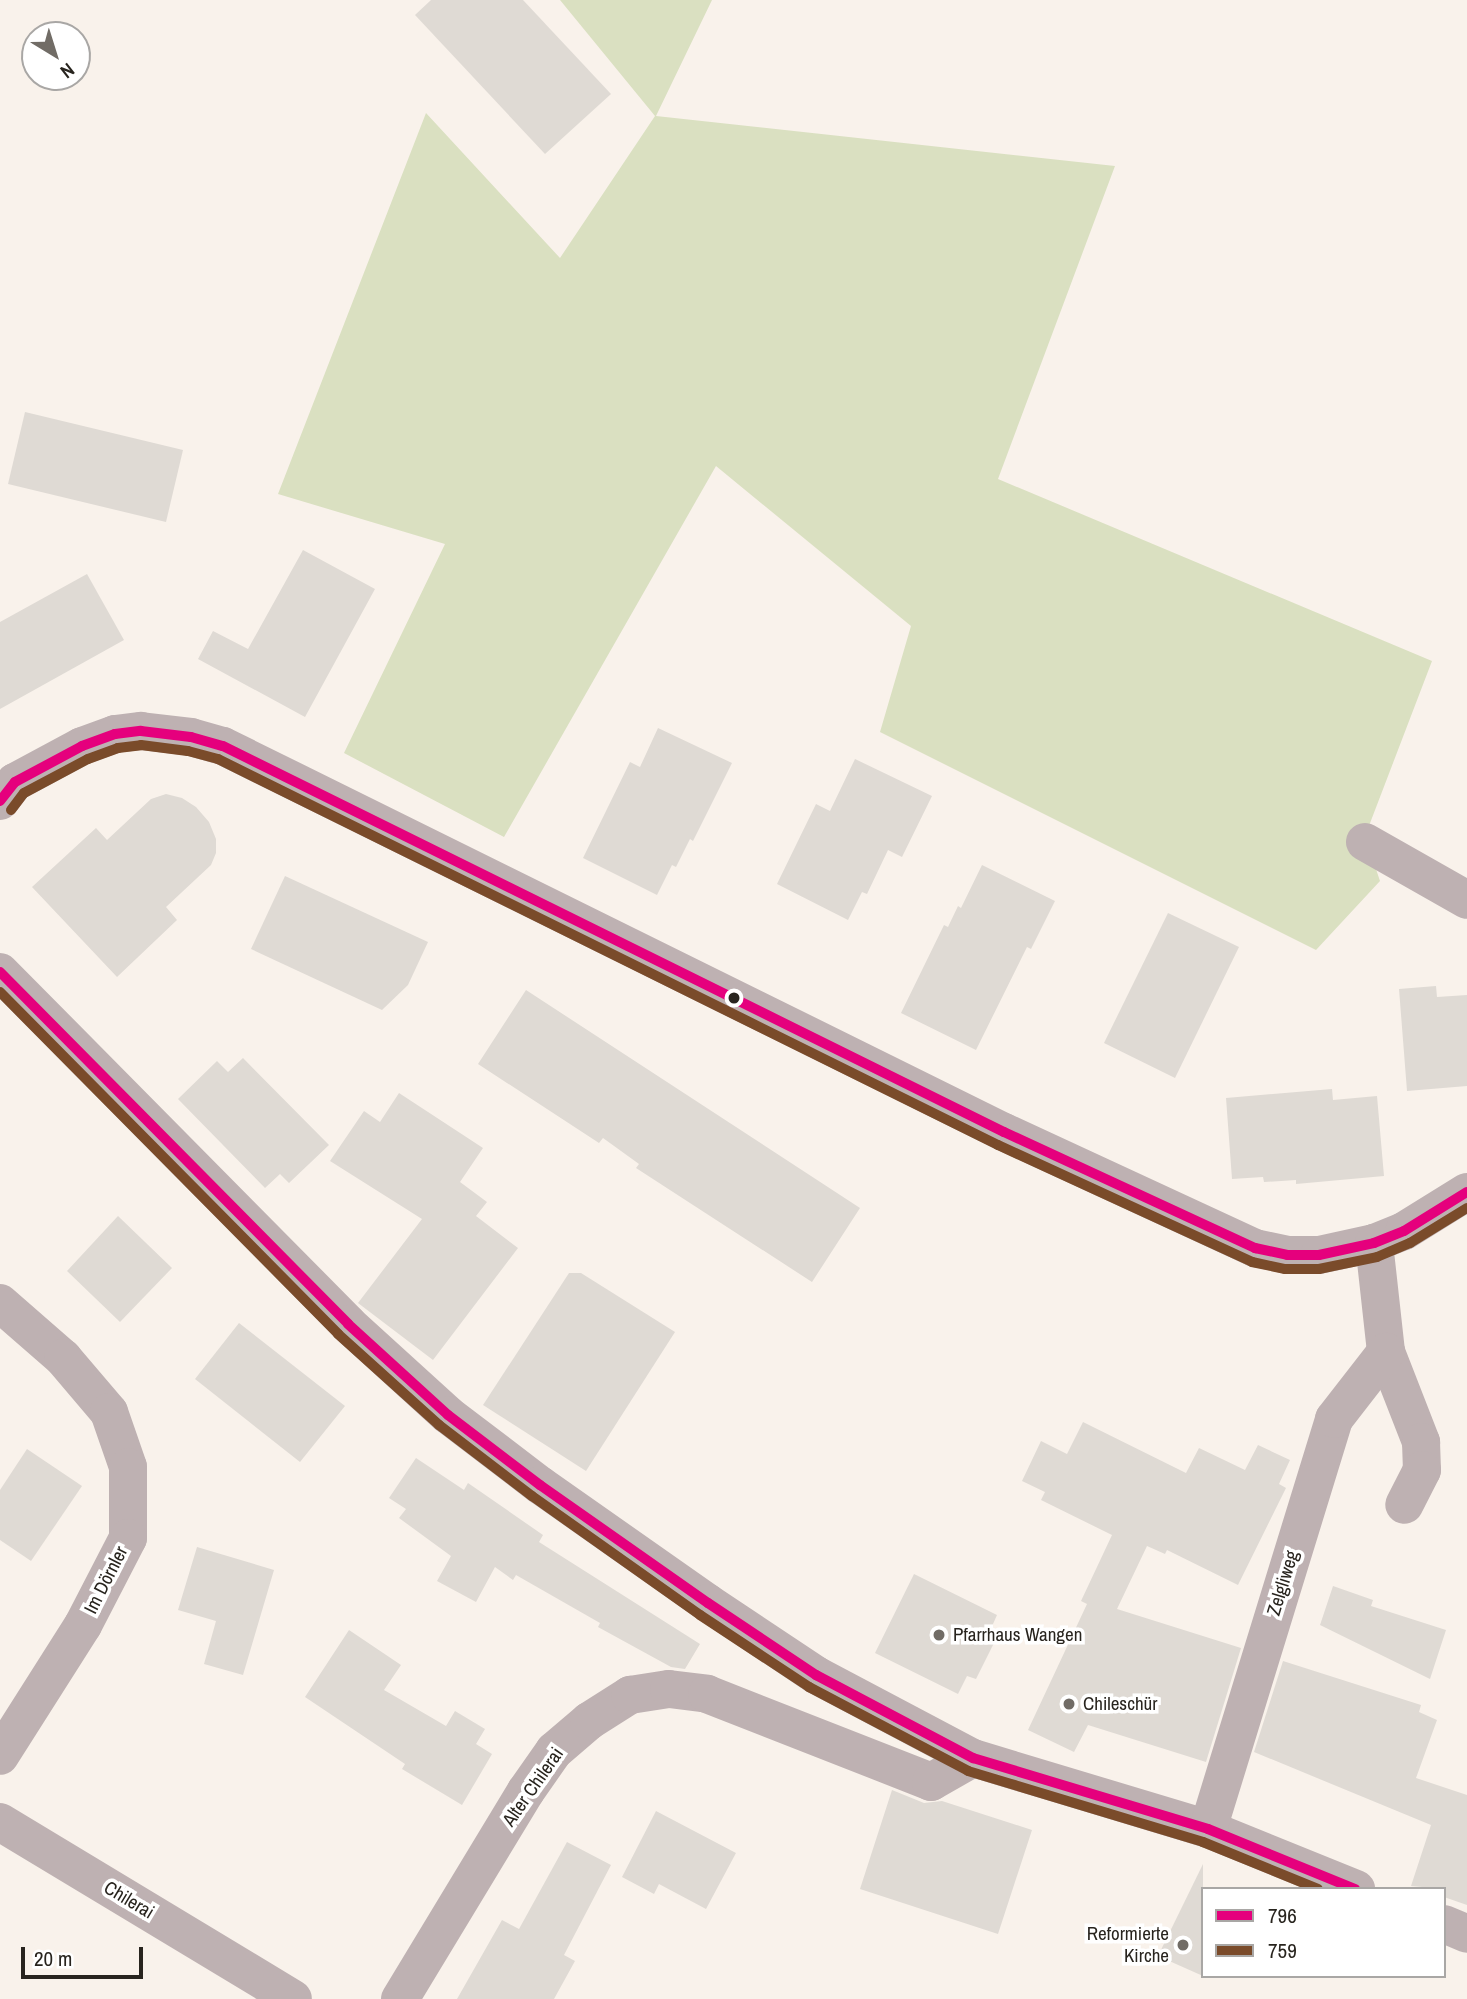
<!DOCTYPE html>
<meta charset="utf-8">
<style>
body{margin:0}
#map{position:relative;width:1467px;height:1999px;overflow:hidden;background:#f9f2eb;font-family:"Archivo Narrow",sans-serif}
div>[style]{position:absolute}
.green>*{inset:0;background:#dae0c1}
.building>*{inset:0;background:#dfdad4}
.minor>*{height:38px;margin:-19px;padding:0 19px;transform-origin:19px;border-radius:19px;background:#beb1b2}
.bus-1>*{height:10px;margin:-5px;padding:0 5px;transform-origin:5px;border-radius:5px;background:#e5007d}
.bus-2>*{height:10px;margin:-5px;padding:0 5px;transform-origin:5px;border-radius:5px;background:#7a4b2a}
.dots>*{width:19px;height:19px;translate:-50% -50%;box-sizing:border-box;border:4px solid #fff;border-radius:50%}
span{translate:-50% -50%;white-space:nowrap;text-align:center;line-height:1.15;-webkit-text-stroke:7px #fff;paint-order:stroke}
.street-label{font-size:19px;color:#28241e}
.poi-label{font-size:19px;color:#28241e}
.left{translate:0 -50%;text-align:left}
.right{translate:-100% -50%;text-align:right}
.legend{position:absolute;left:1201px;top:1887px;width:245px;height:91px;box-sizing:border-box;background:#fff;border:2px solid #a9a7a5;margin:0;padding:9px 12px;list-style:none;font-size:21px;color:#28241e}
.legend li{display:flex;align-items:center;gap:14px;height:35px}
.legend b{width:35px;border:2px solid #a9a7a5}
.north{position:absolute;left:21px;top:21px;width:70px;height:70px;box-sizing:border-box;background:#fff;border:2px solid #a9a7a5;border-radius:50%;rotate:142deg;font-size:19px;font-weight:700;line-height:28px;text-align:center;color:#28241e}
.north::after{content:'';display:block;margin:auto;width:24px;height:32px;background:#716c66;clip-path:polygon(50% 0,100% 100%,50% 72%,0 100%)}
.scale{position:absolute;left:21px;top:1947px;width:122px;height:32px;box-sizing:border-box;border:4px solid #28241e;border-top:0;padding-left:9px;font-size:21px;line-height:24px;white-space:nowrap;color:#28241e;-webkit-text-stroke:5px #fff;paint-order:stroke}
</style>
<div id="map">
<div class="green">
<i style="clip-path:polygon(560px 0,712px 0,656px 116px,1115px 166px,998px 479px,1432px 661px,1359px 852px,1373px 860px,1380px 881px,1316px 950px,880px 732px,911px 626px,716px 466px,504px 837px,344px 753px,445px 544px,278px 494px,426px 113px,560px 258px,655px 116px)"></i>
</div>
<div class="building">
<i style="clip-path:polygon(431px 0,523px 0,611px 94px,545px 154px,415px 15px)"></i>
<i style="clip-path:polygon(25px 412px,183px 450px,166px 522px,8px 484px)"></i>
<i style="clip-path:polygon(303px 550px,375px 589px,305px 717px,198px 659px,213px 631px,248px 649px)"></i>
<i style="clip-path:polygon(87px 574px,124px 640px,0 709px,0 622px)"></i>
<i style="clip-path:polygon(658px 728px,732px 763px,693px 841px,690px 839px,676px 867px,672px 865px,657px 895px,583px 858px,630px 762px,640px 767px)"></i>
<i style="clip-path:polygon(855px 759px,932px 796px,902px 857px,888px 850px,867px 894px,862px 892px,848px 920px,777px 884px,816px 804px,830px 811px)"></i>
<i style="clip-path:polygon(166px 794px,182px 798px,196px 807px,209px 822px,216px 839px,216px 853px,211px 865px,166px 907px,177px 920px,117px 977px,32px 887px,96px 828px,107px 840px,151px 799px)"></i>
<i style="clip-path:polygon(982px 865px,1055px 901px,1031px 949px,1027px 947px,976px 1050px,901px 1013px,944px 925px,948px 927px,958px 906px,961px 908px)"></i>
<i style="clip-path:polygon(285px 876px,428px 942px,408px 985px,382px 1010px,251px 949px)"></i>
<i style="clip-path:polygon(1168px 913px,1239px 947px,1175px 1078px,1104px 1043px)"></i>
<i style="clip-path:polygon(1436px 986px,1437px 997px,1467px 995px,1467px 1086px,1407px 1091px,1399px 989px)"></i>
<i style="clip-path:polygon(526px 990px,860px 1208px,812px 1282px,636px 1168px,639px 1164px,603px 1138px,599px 1143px,478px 1064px)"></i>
<i style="clip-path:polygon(243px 1058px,329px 1145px,289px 1183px,280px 1174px,265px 1188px,178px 1099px,217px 1061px,228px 1072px)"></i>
<i style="clip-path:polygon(1332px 1089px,1333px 1100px,1377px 1096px,1384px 1176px,1296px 1184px,1296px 1180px,1264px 1182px,1263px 1177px,1232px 1179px,1226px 1098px)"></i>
<i style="clip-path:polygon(399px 1093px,483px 1148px,460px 1182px,487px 1202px,476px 1216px,518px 1248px,433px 1360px,358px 1303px,422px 1219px,330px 1161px,364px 1111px,380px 1122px)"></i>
<i style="clip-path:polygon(118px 1216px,172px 1268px,120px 1322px,67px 1271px)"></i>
<i style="clip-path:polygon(569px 1273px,581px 1273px,675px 1332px,586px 1471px,483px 1405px)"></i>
<i style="clip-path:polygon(239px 1323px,345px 1406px,300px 1462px,195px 1379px)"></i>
<i style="clip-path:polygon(1083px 1422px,1186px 1473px,1199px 1448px,1245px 1470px,1258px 1445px,1290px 1460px,1279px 1484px,1286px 1488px,1238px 1585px,1167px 1550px,1165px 1554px,1147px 1546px,1117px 1609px,1241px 1648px,1206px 1762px,1088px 1725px,1074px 1752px,1028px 1730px,1087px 1604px,1081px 1601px,1112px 1535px,1041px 1500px,1045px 1492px,1022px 1481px,1041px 1441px,1067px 1454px)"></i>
<i style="clip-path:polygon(27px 1449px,82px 1486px,31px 1561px,0 1540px,0 1490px)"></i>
<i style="clip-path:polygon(416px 1458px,464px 1490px,468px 1483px,543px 1535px,539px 1542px,700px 1644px,685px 1669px,671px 1667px,598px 1627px,600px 1623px,516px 1575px,513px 1580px,495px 1567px,476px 1602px,437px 1581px,451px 1556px,399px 1518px,406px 1509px,389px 1498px)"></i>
<i style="clip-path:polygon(197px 1547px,274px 1570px,243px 1675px,204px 1664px,216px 1621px,178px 1610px)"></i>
<i style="clip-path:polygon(914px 1574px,997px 1615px,989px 1633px,997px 1637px,976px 1679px,967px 1676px,958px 1694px,875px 1653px)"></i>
<i style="clip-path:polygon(1333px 1586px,1373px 1600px,1371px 1606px,1446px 1630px,1430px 1679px,1320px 1625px)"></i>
<i style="clip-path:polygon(349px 1630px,401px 1665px,384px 1690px,446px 1726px,455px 1711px,485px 1729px,476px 1744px,492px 1754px,462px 1805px,402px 1769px,405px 1764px,305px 1697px)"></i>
<i style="clip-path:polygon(1283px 1661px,1421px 1705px,1419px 1712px,1437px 1720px,1416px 1778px,1467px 1795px,1467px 1905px,1444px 1897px,1444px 1889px,1411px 1886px,1431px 1825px,1254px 1752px)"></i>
<i style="clip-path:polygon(892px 1790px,924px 1803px,942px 1801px,1032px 1830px,998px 1934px,860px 1889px)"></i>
<i style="clip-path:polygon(656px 1811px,736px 1853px,706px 1909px,659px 1884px,654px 1894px,622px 1877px)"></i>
<i style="clip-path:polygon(567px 1842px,611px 1865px,564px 1955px,575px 1961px,554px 1999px,457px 1999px,502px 1920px,519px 1929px)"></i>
<i style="clip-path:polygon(1203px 1864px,1203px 1976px,1158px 1956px)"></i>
</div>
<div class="minor">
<i style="left:0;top:801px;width:24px;rotate:-52deg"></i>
<i style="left:15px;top:782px;width:76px;rotate:-28.2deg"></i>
<i style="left:82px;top:746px;width:35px;rotate:-20deg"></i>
<i style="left:115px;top:734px;width:26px;rotate:-7deg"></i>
<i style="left:141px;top:731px;width:50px;rotate:6.8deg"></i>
<i style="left:191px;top:737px;width:33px;rotate:16deg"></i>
<i style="left:223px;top:746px;width:871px;rotate:26.3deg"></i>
<i style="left:1004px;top:1132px;width:277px;rotate:24.8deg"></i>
<i style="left:1255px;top:1248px;width:33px;rotate:12deg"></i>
<i style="left:1287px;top:1255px;width:32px"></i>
<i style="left:1319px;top:1255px;width:56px;rotate:-12.3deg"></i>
<i style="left:1374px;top:1243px;width:32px;rotate:-22deg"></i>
<i style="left:1404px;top:1231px;width:74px;rotate:-31.8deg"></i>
<i style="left:1365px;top:842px;width:117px;rotate:29.6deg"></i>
<i style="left:0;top:972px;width:495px;rotate:45.3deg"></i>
<i style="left:348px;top:1324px;width:135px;rotate:42.3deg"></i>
<i style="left:448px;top:1415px;width:116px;rotate:37.3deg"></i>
<i style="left:540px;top:1485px;width:205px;rotate:35.1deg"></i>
<i style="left:708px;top:1603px;width:130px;rotate:33.7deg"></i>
<i style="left:816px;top:1675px;width:178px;rotate:27.9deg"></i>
<i style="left:973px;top:1758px;width:245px;rotate:16.8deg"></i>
<i style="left:1208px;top:1829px;width:160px;rotate:22.1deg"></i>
<i style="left:1374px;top:1243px;width:110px;rotate:83.7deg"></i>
<i style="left:1386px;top:1352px;width:97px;rotate:68.7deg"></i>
<i style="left:1421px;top:1442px;width:28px;rotate:88deg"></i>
<i style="left:1422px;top:1470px;width:39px;rotate:117deg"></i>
<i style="left:0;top:1303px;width:84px;rotate:41.1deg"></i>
<i style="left:63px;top:1358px;width:71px;rotate:49.6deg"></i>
<i style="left:109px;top:1412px;width:58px;rotate:70.9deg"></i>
<i style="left:128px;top:1467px;width:71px;rotate:90deg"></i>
<i style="left:128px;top:1538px;width:98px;rotate:117.3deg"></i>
<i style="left:83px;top:1625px;width:155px;rotate:122.4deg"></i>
<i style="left:0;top:1822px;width:342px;rotate:31.1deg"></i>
<i style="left:1208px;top:1829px;width:429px;rotate:-72.9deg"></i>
<i style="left:1334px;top:1419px;width:85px;rotate:-52.2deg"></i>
<i style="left:1444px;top:1924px;width:25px;rotate:23deg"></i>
<i style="left:400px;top:1999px;width:243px;rotate:-58.8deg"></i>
<i style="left:526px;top:1791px;width:49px;rotate:-55deg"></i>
<i style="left:554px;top:1751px;width:46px;rotate:-40.6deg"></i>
<i style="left:589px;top:1721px;width:49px;rotate:-32.4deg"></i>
<i style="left:630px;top:1695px;width:39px;rotate:-9deg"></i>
<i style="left:669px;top:1689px;width:38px;rotate:7deg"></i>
<i style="left:707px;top:1694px;width:241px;rotate:21.4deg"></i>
<i style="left:931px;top:1782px;width:48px;rotate:-29.7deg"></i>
</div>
<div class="bus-1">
<i style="left:0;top:801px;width:24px;rotate:-52deg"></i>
<i style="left:15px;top:782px;width:76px;rotate:-28.2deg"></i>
<i style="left:82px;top:746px;width:35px;rotate:-20deg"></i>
<i style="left:115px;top:734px;width:26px;rotate:-7deg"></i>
<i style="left:141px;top:731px;width:50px;rotate:6.8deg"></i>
<i style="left:191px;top:737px;width:33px;rotate:16deg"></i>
<i style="left:223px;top:746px;width:871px;rotate:26.3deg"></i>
<i style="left:1004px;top:1132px;width:277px;rotate:24.8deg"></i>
<i style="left:1255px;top:1248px;width:33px;rotate:12deg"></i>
<i style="left:1287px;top:1255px;width:32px"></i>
<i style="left:1319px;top:1255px;width:56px;rotate:-12.3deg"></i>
<i style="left:1374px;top:1243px;width:32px;rotate:-22deg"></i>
<i style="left:1404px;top:1231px;width:74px;rotate:-31.8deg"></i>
<i style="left:0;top:972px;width:495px;rotate:45.3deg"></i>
<i style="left:348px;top:1324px;width:135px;rotate:42.3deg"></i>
<i style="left:448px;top:1415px;width:116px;rotate:37.3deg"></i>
<i style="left:540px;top:1485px;width:205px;rotate:35.1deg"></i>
<i style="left:708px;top:1603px;width:130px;rotate:33.7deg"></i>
<i style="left:816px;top:1675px;width:178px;rotate:27.9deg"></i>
<i style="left:973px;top:1758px;width:245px;rotate:16.8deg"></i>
<i style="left:1208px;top:1829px;width:159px;rotate:22.2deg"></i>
</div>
<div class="bus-2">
<i style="left:11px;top:810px;width:21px;rotate:-53deg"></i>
<i style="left:24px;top:793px;width:72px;rotate:-28deg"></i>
<i style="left:88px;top:759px;width:32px;rotate:-20deg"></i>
<i style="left:118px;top:748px;width:23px;rotate:-7deg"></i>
<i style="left:141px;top:745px;width:47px;rotate:7.3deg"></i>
<i style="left:188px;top:751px;width:31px;rotate:15deg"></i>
<i style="left:218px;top:759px;width:870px;rotate:26.33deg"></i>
<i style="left:998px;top:1145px;width:280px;rotate:24.7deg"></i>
<i style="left:1252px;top:1262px;width:34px;rotate:12deg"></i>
<i style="left:1285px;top:1269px;width:34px"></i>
<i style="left:1319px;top:1269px;width:59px;rotate:-11.7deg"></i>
<i style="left:1377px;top:1257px;width:36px;rotate:-23deg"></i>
<i style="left:1410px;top:1243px;width:67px;rotate:-31.6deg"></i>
<i style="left:0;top:992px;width:481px;rotate:45.3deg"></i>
<i style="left:338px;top:1334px;width:136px;rotate:42deg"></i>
<i style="left:439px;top:1425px;width:117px;rotate:37.4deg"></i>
<i style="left:532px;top:1496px;width:206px;rotate:35.3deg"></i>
<i style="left:700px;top:1615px;width:131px;rotate:33.4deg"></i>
<i style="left:809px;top:1687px;width:180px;rotate:27.8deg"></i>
<i style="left:968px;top:1771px;width:245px;rotate:16.8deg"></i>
<i style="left:1203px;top:1842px;width:124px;rotate:22.2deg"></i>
</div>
<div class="dots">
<i style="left:734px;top:998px;background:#28241e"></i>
<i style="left:939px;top:1635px;background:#716c66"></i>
<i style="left:1069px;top:1704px;background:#716c66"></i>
<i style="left:1183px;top:1945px;background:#716c66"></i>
</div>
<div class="street-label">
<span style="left:106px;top:1580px;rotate:-63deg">Im Dörnler</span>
<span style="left:1283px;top:1583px;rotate:-73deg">Zelgliweg</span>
<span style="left:533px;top:1787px;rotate:-55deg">Alter Chilerai</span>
<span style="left:129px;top:1900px;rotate:31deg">Chilerai</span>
</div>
<div class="poi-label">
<span class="left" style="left:953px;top:1635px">Pfarrhaus Wangen</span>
<span class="left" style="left:1083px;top:1704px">Chileschür</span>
<span class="right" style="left:1169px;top:1945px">Reformierte<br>Kirche</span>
</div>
<ul class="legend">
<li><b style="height:9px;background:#e5007d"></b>796</li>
<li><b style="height:9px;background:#7a4b2a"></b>759</li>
</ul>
<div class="north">N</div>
<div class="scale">20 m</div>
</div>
